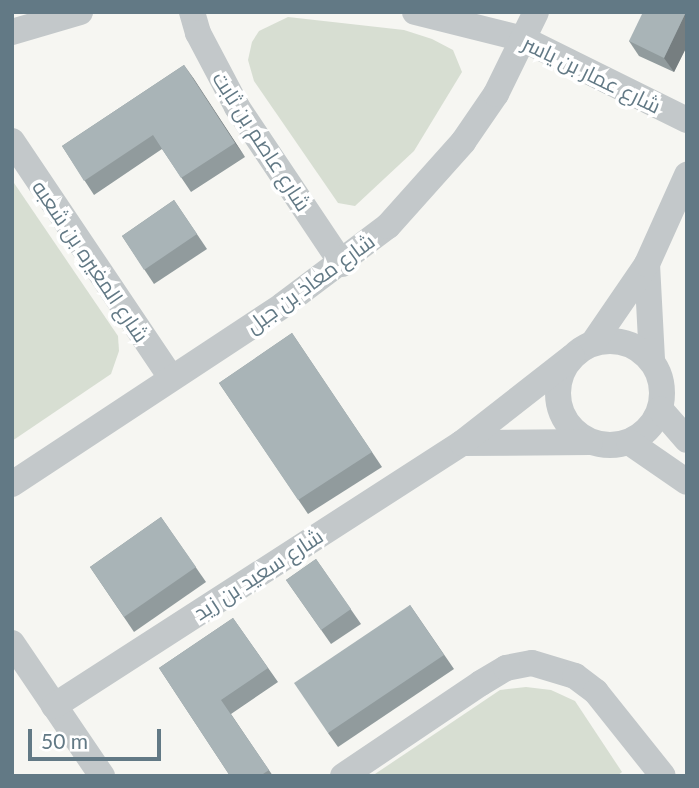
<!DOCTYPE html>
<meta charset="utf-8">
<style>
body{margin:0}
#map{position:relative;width:699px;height:788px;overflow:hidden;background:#f6f6f2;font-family:Lato,Cairo,sans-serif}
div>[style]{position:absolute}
.green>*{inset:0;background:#d7ded2}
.minor>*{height:26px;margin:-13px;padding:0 13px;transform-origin:13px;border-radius:13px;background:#c3c8ca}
.minor>.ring{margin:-13px;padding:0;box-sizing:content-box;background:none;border:26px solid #c3c8ca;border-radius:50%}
.wall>*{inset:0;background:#919b9d}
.shaded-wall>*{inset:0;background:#767e80}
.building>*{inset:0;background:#a9b4b7}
span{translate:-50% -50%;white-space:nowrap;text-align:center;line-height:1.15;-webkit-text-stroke:7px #fff;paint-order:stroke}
.street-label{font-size:21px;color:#627985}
.frame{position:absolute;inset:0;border:14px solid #627985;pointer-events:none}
.scale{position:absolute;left:28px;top:729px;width:133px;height:32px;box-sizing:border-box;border:4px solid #627985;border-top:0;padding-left:9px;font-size:21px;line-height:24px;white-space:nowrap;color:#627985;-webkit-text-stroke:5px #fff;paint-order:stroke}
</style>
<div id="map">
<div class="green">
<i style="clip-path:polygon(288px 17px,404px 30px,432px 39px,453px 50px,462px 72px,414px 151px,355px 206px,338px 203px,254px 81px,248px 60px,252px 42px,259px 31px)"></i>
<i style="clip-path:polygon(12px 180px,118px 336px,119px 351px,111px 374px,12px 441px)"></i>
<i style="clip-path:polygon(526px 687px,551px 690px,575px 701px,622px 772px,617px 776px,372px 776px,500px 690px)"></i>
</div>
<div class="minor">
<i style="left:192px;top:12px;width:22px;rotate:74deg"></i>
<i style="left:198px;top:33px;width:84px;rotate:62.2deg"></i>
<i style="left:237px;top:107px;width:189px;rotate:56.2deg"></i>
<i style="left:415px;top:12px;width:111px;rotate:14deg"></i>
<i style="left:523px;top:39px;width:183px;rotate:26.3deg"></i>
<i style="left:12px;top:32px;width:71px;rotate:-16.4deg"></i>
<i style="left:12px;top:141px;width:285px;rotate:56.1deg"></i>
<i style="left:647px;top:264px;width:97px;rotate:87deg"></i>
<i class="ring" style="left:558px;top:341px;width:78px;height:78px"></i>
<i style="left:593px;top:343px;width:96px;rotate:-55.6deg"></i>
<i style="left:647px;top:264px;width:98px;rotate:-65.8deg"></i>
<i style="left:660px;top:409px;width:41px;rotate:48.9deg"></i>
<i style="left:629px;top:442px;width:70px;rotate:34.6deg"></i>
<i style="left:462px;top:443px;width:128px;rotate:-0.4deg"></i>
<i style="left:12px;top:484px;width:325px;rotate:-33.4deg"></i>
<i style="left:283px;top:305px;width:131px;rotate:-37deg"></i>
<i style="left:388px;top:226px;width:113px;rotate:-48.2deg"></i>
<i style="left:463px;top:142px;width:58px;rotate:-55.5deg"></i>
<i style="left:496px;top:94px;width:91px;rotate:-64deg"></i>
<i style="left:12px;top:643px;width:161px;rotate:55.9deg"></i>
<i style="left:54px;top:706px;width:485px;rotate:-32.8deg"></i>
<i style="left:462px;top:443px;width:140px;rotate:-38deg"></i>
<i style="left:343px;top:776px;width:166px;rotate:-34deg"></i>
<i style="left:481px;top:683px;width:29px;rotate:-31deg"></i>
<i style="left:506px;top:668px;width:26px;rotate:-11deg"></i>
<i style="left:532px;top:663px;width:45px;rotate:16.8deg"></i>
<i style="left:575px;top:676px;width:26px;rotate:37deg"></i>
<i style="left:596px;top:692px;width:107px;rotate:51.4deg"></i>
</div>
<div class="wall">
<i style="clip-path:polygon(687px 12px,687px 46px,674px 72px,639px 56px,629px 41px)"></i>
<i style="clip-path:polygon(184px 65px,245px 157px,191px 192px,162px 149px,94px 195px,62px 146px)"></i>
<i style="clip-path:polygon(174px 200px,207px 249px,154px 284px,122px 236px)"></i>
<i style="clip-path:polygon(292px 333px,382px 467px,308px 514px,219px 383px)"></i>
<i style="clip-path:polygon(161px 517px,206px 582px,134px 632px,90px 567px)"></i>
<i style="clip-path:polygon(316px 559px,361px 624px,331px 644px,286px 580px)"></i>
<i style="clip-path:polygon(410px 605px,454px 669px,338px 747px,328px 733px)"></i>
<i style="clip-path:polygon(233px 618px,278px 682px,231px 714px,273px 776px,230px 776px,159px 668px)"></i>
</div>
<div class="shaded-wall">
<i style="clip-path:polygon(686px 12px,687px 46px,674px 72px,664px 58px)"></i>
<i style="clip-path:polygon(184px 65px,194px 79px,245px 157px,235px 143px)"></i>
</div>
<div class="building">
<i style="clip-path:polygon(643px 12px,686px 12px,664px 58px,629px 41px)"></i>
<i style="clip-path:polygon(184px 65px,235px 143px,181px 178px,153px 135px,84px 181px,62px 146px)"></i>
<i style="clip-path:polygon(174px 200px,197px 234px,144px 270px,122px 236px)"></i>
<i style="clip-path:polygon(292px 333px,372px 452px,298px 500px,219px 383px)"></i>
<i style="clip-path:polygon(161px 517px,196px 567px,124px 617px,90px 567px)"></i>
<i style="clip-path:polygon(316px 559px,351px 609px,321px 630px,286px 580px)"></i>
<i style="clip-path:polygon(410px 605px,444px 655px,328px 733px,294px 683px)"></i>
<i style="clip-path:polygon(233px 618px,268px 668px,221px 700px,269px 770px,260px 776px,230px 776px,159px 668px)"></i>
</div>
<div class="street-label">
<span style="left:592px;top:74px;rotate:26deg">شارع عمار بن ياسر</span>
<span style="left:262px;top:141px;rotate:57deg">شارع عاصم بن ثابت</span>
<span style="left:91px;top:261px;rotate:56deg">شارع المغيره بن شعبه</span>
<span style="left:310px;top:283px;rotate:-36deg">شارع معاذ بن جبل</span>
<span style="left:258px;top:574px;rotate:-33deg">شارع سعيد بن زيد</span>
</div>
<div class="frame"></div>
<div class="scale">50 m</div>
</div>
